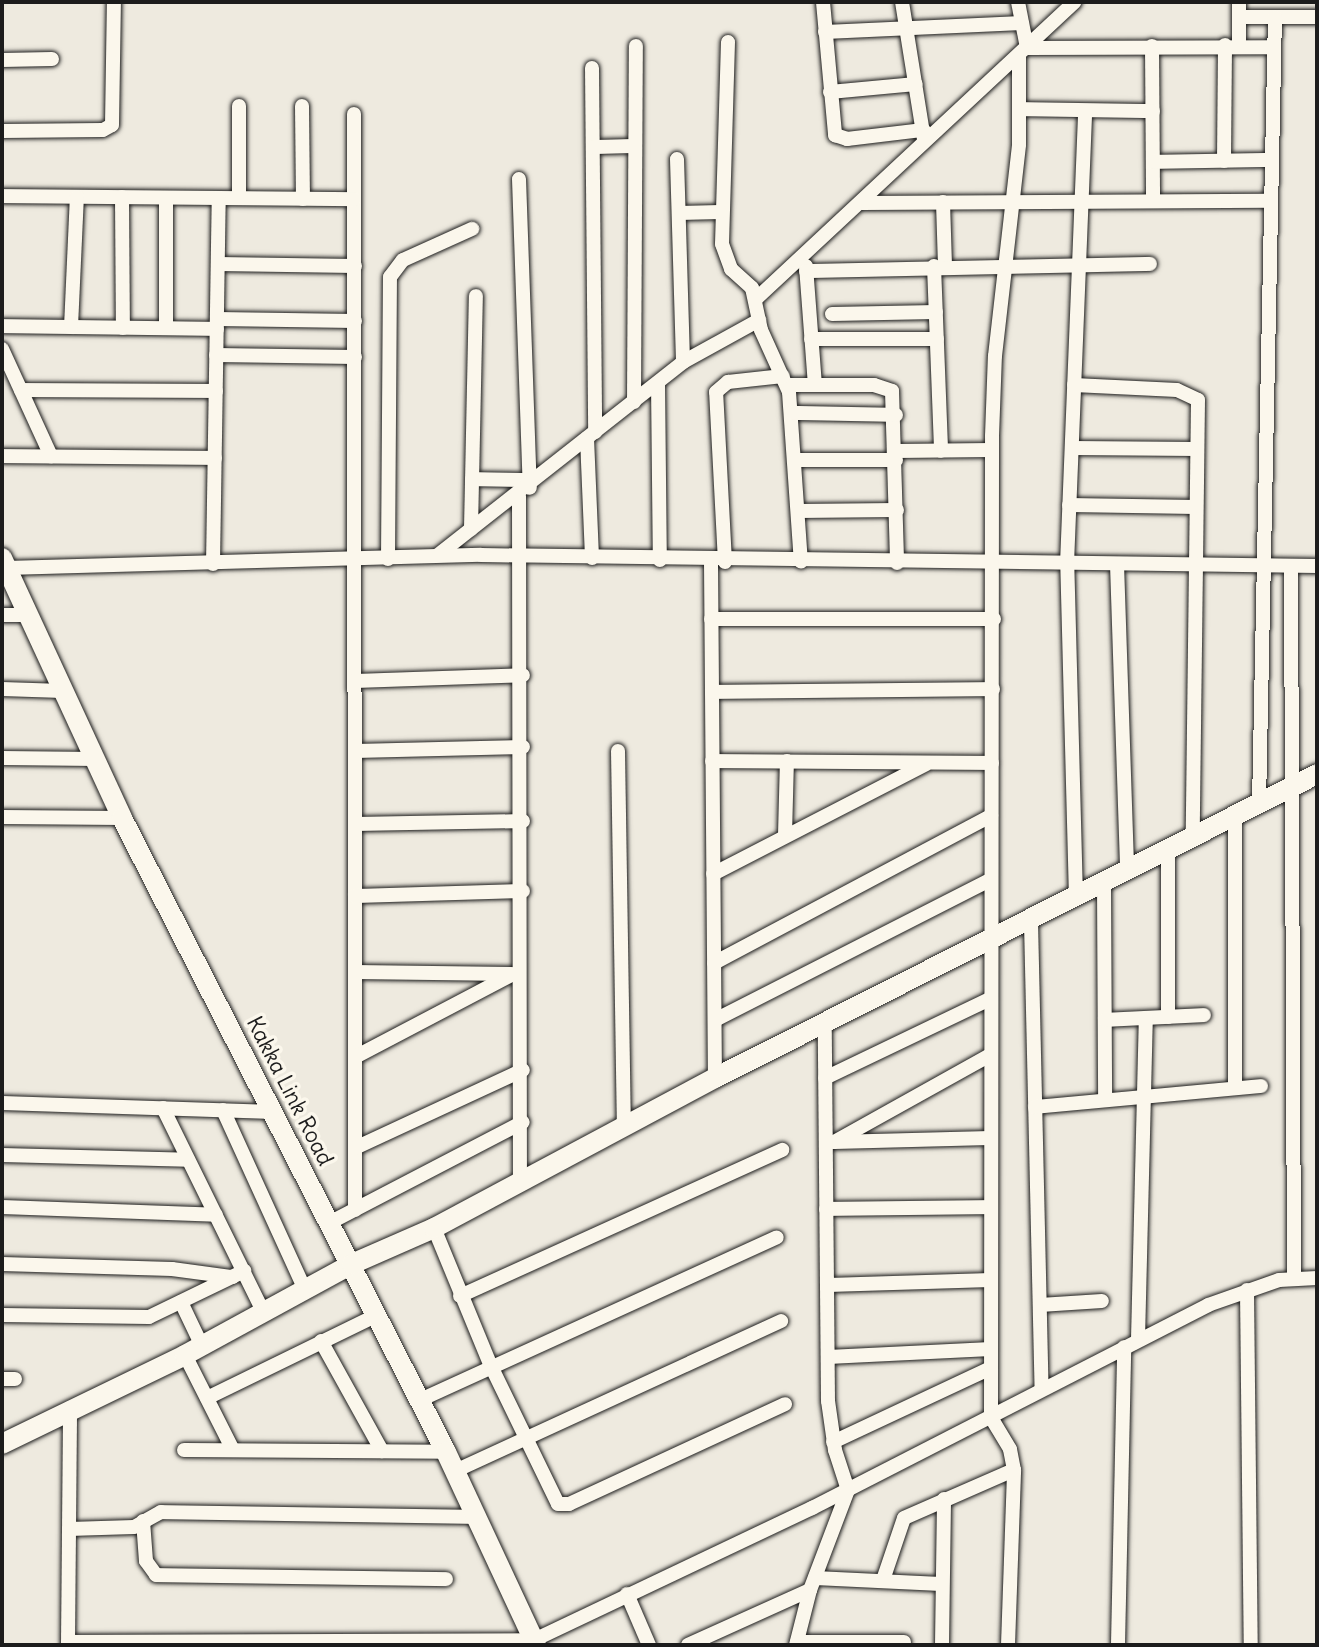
<!DOCTYPE html>
<style>
body{margin:0}
#map{position:relative;width:1319px;height:1647px;overflow:hidden;background:#eeeadf;font-family:Delius,sans-serif}
div>[style]{position:absolute}
.roads{filter:drop-shadow(0 0 2px #1c1c1c) drop-shadow(0 0 2px #1c1c1c)}
.street>*{height:14px;margin:-7px;padding:0 7px;transform-origin:7px;border-radius:7px;background:#fbf7ec}
.secondary>*{height:20px;margin:-10px;padding:0 10px;transform-origin:10px;border-radius:10px;background:#fbf7ec}
span{translate:-50% -50%;white-space:nowrap;text-align:center;line-height:1.15;-webkit-text-stroke:7px #fbf7ec;paint-order:stroke}
.street-label{font-size:22px;color:#1c1c1c}
.frame{position:absolute;inset:0;border:4px solid #1c1c1c;pointer-events:none}
</style>
<div id="map">
<div class="roads">
<div class="street">
<i style="left:823px;top:2px;width:134px;rotate:84.8deg"></i>
<i style="left:835px;top:135px;width:13px;rotate:18deg"></i>
<i style="left:847px;top:139px;width:77px;rotate:-6.8deg"></i>
<i style="left:902px;top:2px;width:139px;rotate:80.9deg"></i>
<i style="left:1018px;top:2px;width:47px;rotate:78.9deg"></i>
<i style="left:1027px;top:48px;width:247px;rotate:-0.2deg"></i>
<i style="left:1239px;top:2px;width:43px;rotate:90deg"></i>
<i style="left:1239px;top:17px;width:78px"></i>
<i style="left:825px;top:32px;width:197px;rotate:-2.6deg"></i>
<i style="left:728px;top:42px;width:202px;rotate:91.7deg"></i>
<i style="left:722px;top:244px;width:27px;rotate:70deg"></i>
<i style="left:731px;top:269px;width:28px;rotate:42deg"></i>
<i style="left:752px;top:288px;width:43px;rotate:77.9deg"></i>
<i style="left:761px;top:330px;width:68px;rotate:65.7deg"></i>
<i style="left:789px;top:392px;width:170px;rotate:86deg"></i>
<i style="left:1152px;top:46px;width:155px;rotate:89.6deg"></i>
<i style="left:2px;top:60px;width:50px;rotate:-1.1deg"></i>
<i style="left:592px;top:68px;width:364px;rotate:89.5deg"></i>
<i style="left:830px;top:92px;width:86px;rotate:-5.3deg"></i>
<i style="left:302px;top:106px;width:93px;rotate:89.4deg"></i>
<i style="left:1020px;top:109px;width:133px;rotate:0.9deg"></i>
<i style="left:354px;top:114px;width:1096px;rotate:89.95deg"></i>
<i style="left:2px;top:131px;width:101px;rotate:-0.6deg"></i>
<i style="left:103px;top:130px;width:10px;rotate:-29deg"></i>
<i style="left:112px;top:125px;width:123px;rotate:-89.1deg"></i>
<i style="left:593px;top:147px;width:42px;rotate:-1.4deg"></i>
<i style="left:677px;top:159px;width:203px;rotate:88.3deg"></i>
<i style="left:1224px;top:161px;width:116px;rotate:-89.5deg"></i>
<i style="left:1153px;top:162px;width:119px;rotate:-1deg"></i>
<i style="left:519px;top:179px;width:309px;rotate:88deg"></i>
<i style="left:2px;top:196px;width:352px;rotate:0.5deg"></i>
<i style="left:122px;top:197px;width:131px;rotate:89.6deg"></i>
<i style="left:239px;top:198px;width:92px;rotate:-90deg"></i>
<i style="left:943px;top:202px;width:64px;rotate:88.2deg"></i>
<i style="left:862px;top:203px;width:409px;rotate:-0.3deg"></i>
<i style="left:679px;top:213px;width:41px;rotate:-1.4deg"></i>
<i style="left:218px;top:264px;width:137px;rotate:0.8deg"></i>
<i style="left:806px;top:266px;width:119px;rotate:85.7deg"></i>
<i style="left:934px;top:266px;width:185px;rotate:87.8deg"></i>
<i style="left:806px;top:271px;width:344px;rotate:-1.2deg"></i>
<i style="left:757px;top:298px;width:434px;rotate:-43deg"></i>
<i style="left:832px;top:314px;width:104px;rotate:-1.1deg"></i>
<i style="left:217px;top:319px;width:138px;rotate:0.8deg"></i>
<i style="left:2px;top:326px;width:215px;rotate:0.8deg"></i>
<i style="left:71px;top:327px;width:130px;rotate:-87.4deg"></i>
<i style="left:166px;top:328px;width:130px;rotate:-90deg"></i>
<i style="left:811px;top:339px;width:126px"></i>
<i style="left:2px;top:349px;width:118px;rotate:65.4deg"></i>
<i style="left:216px;top:355px;width:139px;rotate:0.8deg"></i>
<i style="left:658px;top:383px;width:177px;rotate:89.4deg"></i>
<i style="left:787px;top:385px;width:87px"></i>
<i style="left:874px;top:385px;width:19px;rotate:18deg"></i>
<i style="left:892px;top:391px;width:172px;rotate:88.3deg"></i>
<i style="left:1074px;top:385px;width:103px;rotate:2.8deg"></i>
<i style="left:1177px;top:390px;width:23px;rotate:25deg"></i>
<i style="left:1198px;top:400px;width:438px;rotate:90.7deg"></i>
<i style="left:21px;top:390px;width:195px;rotate:0.3deg"></i>
<i style="left:634px;top:402px;width:356px;rotate:-89.7deg"></i>
<i style="left:793px;top:413px;width:103px;rotate:1.1deg"></i>
<i style="left:587px;top:438px;width:120px;rotate:87.6deg"></i>
<i style="left:1072px;top:448px;width:125px;rotate:0.5deg"></i>
<i style="left:896px;top:451px;width:96px;rotate:-0.6deg"></i>
<i style="left:2px;top:456px;width:213px;rotate:0.5deg"></i>
<i style="left:796px;top:460px;width:100px"></i>
<i style="left:472px;top:479px;width:58px;rotate:1deg"></i>
<i style="left:519px;top:496px;width:685px;rotate:89.92deg"></i>
<i style="left:1069px;top:505px;width:127px;rotate:0.9deg"></i>
<i style="left:798px;top:511px;width:99px;rotate:-0.6deg"></i>
<i style="left:471px;top:529px;width:233px;rotate:-88.8deg"></i>
<i style="left:438px;top:555px;width:312px;rotate:-38.2deg"></i>
<i style="left:683px;top:362px;width:87px;rotate:-28.9deg"></i>
<i style="left:388px;top:559px;width:282px;rotate:-89.6deg"></i>
<i style="left:390px;top:277px;width:21px;rotate:-53deg"></i>
<i style="left:403px;top:260px;width:76px;rotate:-24.2deg"></i>
<i style="left:711px;top:562px;width:516px;rotate:89.56deg"></i>
<i style="left:725px;top:562px;width:170px;rotate:-93deg"></i>
<i style="left:716px;top:392px;width:16px;rotate:-40deg"></i>
<i style="left:728px;top:382px;width:55px;rotate:-6.2deg"></i>
<i style="left:213px;top:564px;width:366px;rotate:-89.1deg"></i>
<i style="left:1117px;top:564px;width:308px;rotate:88.1deg"></i>
<i style="left:1291px;top:566px;width:712px;rotate:89.76deg"></i>
<i style="left:6px;top:568px;width:475px;rotate:-1.6deg"></i>
<i style="left:481px;top:555px;width:836px;rotate:0.75deg"></i>
<i style="left:2px;top:615px;width:27px"></i>
<i style="left:711px;top:619px;width:283px"></i>
<i style="left:355px;top:681px;width:168px;rotate:-2deg"></i>
<i style="left:2px;top:689px;width:61px;rotate:1.9deg"></i>
<i style="left:712px;top:692px;width:281px;rotate:-0.6deg"></i>
<i style="left:355px;top:751px;width:168px;rotate:-1.4deg"></i>
<i style="left:618px;top:751px;width:375px;rotate:89.1deg"></i>
<i style="left:2px;top:758px;width:94px;rotate:0.6deg"></i>
<i style="left:712px;top:761px;width:280px;rotate:0.4deg"></i>
<i style="left:1259px;top:804px;width:787px;rotate:-88.84deg"></i>
<i style="left:1235px;top:816px;width:272px;rotate:90deg"></i>
<i style="left:2px;top:817px;width:120px;rotate:0.5deg"></i>
<i style="left:355px;top:824px;width:168px;rotate:-1deg"></i>
<i style="left:785px;top:835px;width:74px;rotate:-88.5deg"></i>
<i style="left:713px;top:874px;width:240px;rotate:-27.3deg"></i>
<i style="left:1104px;top:884px;width:216px;rotate:89.7deg"></i>
<i style="left:355px;top:896px;width:168px;rotate:-1.7deg"></i>
<i style="left:1076px;top:898px;width:334px;rotate:-91.5deg"></i>
<i style="left:1067px;top:564px;width:453px;rotate:-87.7deg"></i>
<i style="left:1031px;top:922px;width:467px;rotate:88.7deg"></i>
<i style="left:714px;top:963px;width:314px;rotate:-28deg"></i>
<i style="left:355px;top:972px;width:156px;rotate:0.7deg"></i>
<i style="left:1168px;top:1017px;width:166px;rotate:-90deg"></i>
<i style="left:715px;top:1020px;width:309px;rotate:-27deg"></i>
<i style="left:1105px;top:1020px;width:99px;rotate:-2.9deg"></i>
<i style="left:355px;top:1057px;width:178px;rotate:-27.7deg"></i>
<i style="left:825px;top:1078px;width:183px;rotate:-25.6deg"></i>
<i style="left:2px;top:1103px;width:272px;rotate:1.9deg"></i>
<i style="left:1035px;top:1107px;width:227px;rotate:-5.3deg"></i>
<i style="left:163px;top:1108px;width:229px;rotate:63.8deg"></i>
<i style="left:223px;top:1110px;width:198px;rotate:65.5deg"></i>
<i style="left:834px;top:1142px;width:179px;rotate:-29.1deg"></i>
<i style="left:834px;top:1142px;width:156px;rotate:-1.5deg"></i>
<i style="left:355px;top:1148px;width:185px;rotate:-24.9deg"></i>
<i style="left:2px;top:1155px;width:186px;rotate:1.5deg"></i>
<i style="left:2px;top:1207px;width:214px;rotate:2.1deg"></i>
<i style="left:826px;top:1209px;width:165px;rotate:-0.7deg"></i>
<i style="left:331px;top:1222px;width:216px;rotate:-27.5deg"></i>
<i style="left:434px;top:1228px;width:149px;rotate:67.6deg"></i>
<i style="left:491px;top:1366px;width:153px;rotate:64.1deg"></i>
<i style="left:558px;top:1504px;width:11px"></i>
<i style="left:569px;top:1504px;width:238px;rotate:-24.8deg"></i>
<i style="left:2px;top:1264px;width:170px;rotate:1.7deg"></i>
<i style="left:172px;top:1269px;width:61px;rotate:7.6deg"></i>
<i style="left:828px;top:1285px;width:163px;rotate:-1.8deg"></i>
<i style="left:1247px;top:1290px;width:355px;rotate:89.4deg"></i>
<i style="left:460px;top:1296px;width:354px;rotate:-24.4deg"></i>
<i style="left:181px;top:1302px;width:49px;rotate:64.5deg"></i>
<i style="left:1040px;top:1305px;width:62px;rotate:-3.7deg"></i>
<i style="left:2px;top:1315px;width:147px;rotate:0.8deg"></i>
<i style="left:149px;top:1317px;width:106px;rotate:-25.8deg"></i>
<i style="left:1138px;top:1339px;width:321px;rotate:-88.6deg"></i>
<i style="left:321px;top:1341px;width:126px;rotate:61deg"></i>
<i style="left:185px;top:1355px;width:106px;rotate:63.2deg"></i>
<i style="left:828px;top:1357px;width:163px;rotate:-2.8deg"></i>
<i style="left:2px;top:1379px;width:13px"></i>
<i style="left:207px;top:1398px;width:189px;rotate:-26deg"></i>
<i style="left:420px;top:1400px;width:392px;rotate:-24.5deg"></i>
<i style="left:833px;top:1442px;width:174px;rotate:-25.1deg"></i>
<i style="left:184px;top:1450px;width:262px;rotate:0.4deg"></i>
<i style="left:455px;top:1471px;width:359px;rotate:-24.7deg"></i>
<i style="left:143px;top:1521px;width:40px;rotate:85.7deg"></i>
<i style="left:146px;top:1561px;width:17px;rotate:54deg"></i>
<i style="left:156px;top:1575px;width:290px;rotate:0.8deg"></i>
<i style="left:69px;top:1529px;width:65px;rotate:-1.8deg"></i>
<i style="left:134px;top:1527px;width:31px;rotate:-29deg"></i>
<i style="left:161px;top:1512px;width:313px;rotate:0.9deg"></i>
<i style="left:815px;top:1578px;width:126px;rotate:2.7deg"></i>
<i style="left:883px;top:1580px;width:65px;rotate:-71.3deg"></i>
<i style="left:904px;top:1518px;width:120px;rotate:-23.6deg"></i>
<i style="left:627px;top:1594px;width:56px;rotate:66.7deg"></i>
<i style="left:68px;top:1642px;width:466px;rotate:-0.2deg"></i>
<i style="left:534px;top:1640px;width:308px;rotate:-25.4deg"></i>
<i style="left:812px;top:1508px;width:445px;rotate:-27.1deg"></i>
<i style="left:1208px;top:1305px;width:75px;rotate:-19.4deg"></i>
<i style="left:1279px;top:1280px;width:38px;rotate:-3deg"></i>
<i style="left:797px;top:1642px;width:107px"></i>
<i style="left:68px;top:1645px;width:237px;rotate:-89.5deg"></i>
<i style="left:688px;top:1645px;width:134px;rotate:-24.3deg"></i>
<i style="left:796px;top:1645px;width:57px;rotate:-75.7deg"></i>
<i style="left:810px;top:1590px;width:107px;rotate:-69.2deg"></i>
<i style="left:848px;top:1490px;width:42px;rotate:-108deg"></i>
<i style="left:835px;top:1450px;width:49px;rotate:-98.1deg"></i>
<i style="left:828px;top:1401px;width:377px;rotate:-90.5deg"></i>
<i style="left:942px;top:1645px;width:146px;rotate:-89.2deg"></i>
<i style="left:1008px;top:1645px;width:175px;rotate:-88deg"></i>
<i style="left:1014px;top:1470px;width:21px;rotate:-101deg"></i>
<i style="left:1010px;top:1449px;width:37px;rotate:-121deg"></i>
<i style="left:991px;top:1417px;width:981px;rotate:-89.94deg"></i>
<i style="left:992px;top:436px;width:80px;rotate:-87.9deg"></i>
<i style="left:995px;top:356px;width:213px;rotate:-83.5deg"></i>
<i style="left:1019px;top:144px;width:89px;rotate:-90deg"></i>
<i style="left:1118px;top:1645px;width:298px;rotate:-88.8deg"></i>
</div>
<div class="secondary">
<i style="left:2px;top:558px;width:286px;rotate:65.2deg"></i>
<i style="left:122px;top:818px;width:712px;rotate:62.93deg"></i>
<i style="left:446px;top:1452px;width:213px;rotate:65deg"></i>
<i style="left:2px;top:1444px;width:203px;rotate:-25.9deg"></i>
<i style="left:185px;top:1355px;width:190px;rotate:-28.6deg"></i>
<i style="left:352px;top:1264px;width:90px;rotate:-23.7deg"></i>
<i style="left:434px;top:1228px;width:319px;rotate:-28.1deg"></i>
<i style="left:715px;top:1078px;width:674px;rotate:-26.79deg"></i>
</div>
</div>
<div class="street-label">
<span style="left:290px;top:1091px;rotate:63deg">Kakka Link Road</span>
</div>
<div class="frame"></div>
</div>
